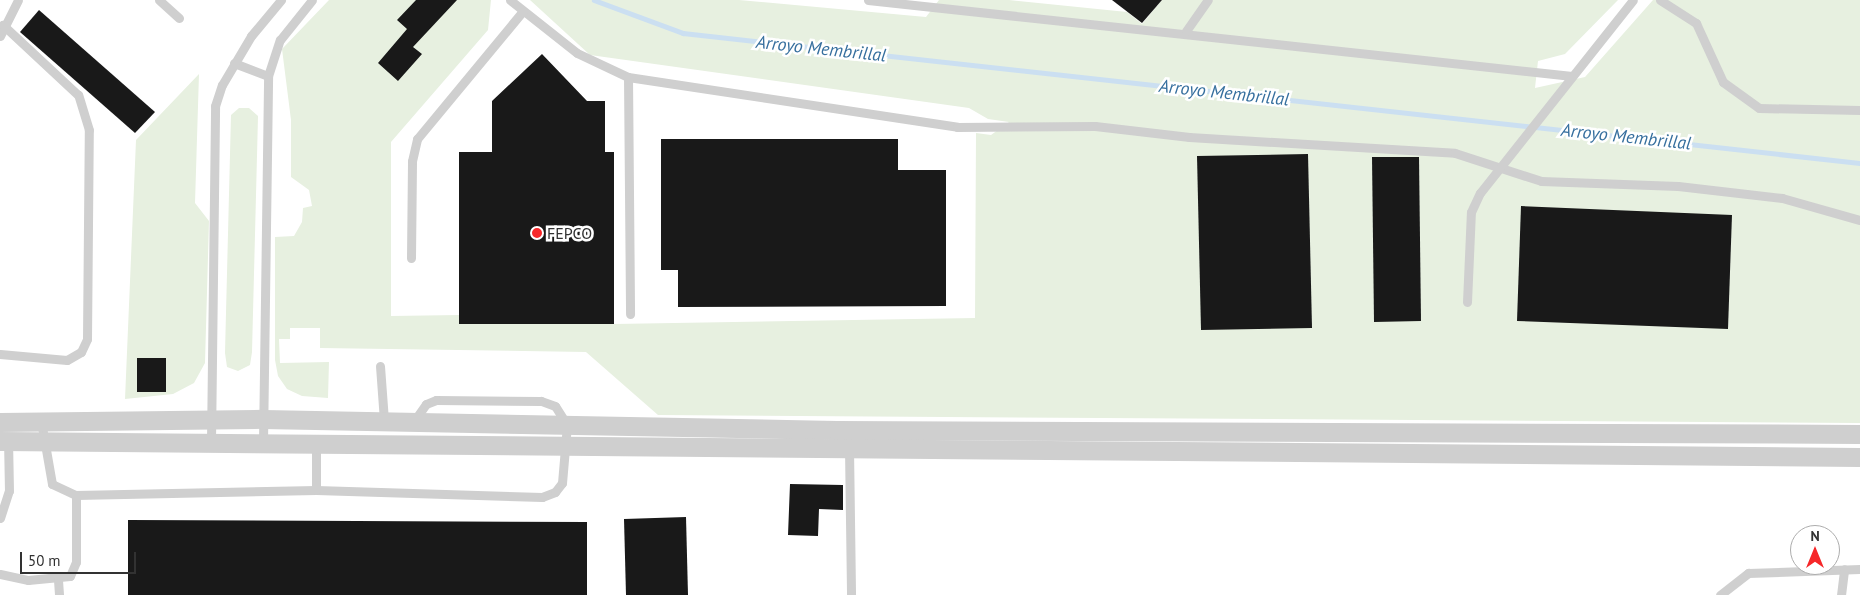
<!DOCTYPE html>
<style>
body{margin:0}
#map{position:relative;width:1860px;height:595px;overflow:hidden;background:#fff;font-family:"PT Sans",sans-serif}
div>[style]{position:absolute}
.green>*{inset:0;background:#e7f0e0}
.stream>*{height:4.5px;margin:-2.25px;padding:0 2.25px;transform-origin:2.25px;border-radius:2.25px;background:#cbdff1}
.building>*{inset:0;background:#191919}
.lane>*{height:9px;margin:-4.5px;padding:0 4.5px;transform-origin:4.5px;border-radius:4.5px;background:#cfcfcf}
.street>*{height:19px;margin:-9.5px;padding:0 9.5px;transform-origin:9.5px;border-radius:9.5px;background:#cfcfcf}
.dots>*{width:14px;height:14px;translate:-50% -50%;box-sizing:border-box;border:2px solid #fff;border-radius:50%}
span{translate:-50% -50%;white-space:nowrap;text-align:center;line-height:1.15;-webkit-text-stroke:5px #fff;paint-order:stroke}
.poi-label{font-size:16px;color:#323232}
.left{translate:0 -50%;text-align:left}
.water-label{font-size:18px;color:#366f9e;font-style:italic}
.north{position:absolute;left:1790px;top:525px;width:50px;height:50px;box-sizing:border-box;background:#fff;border:1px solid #adadad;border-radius:50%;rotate:0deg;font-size:14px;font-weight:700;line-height:20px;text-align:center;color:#323232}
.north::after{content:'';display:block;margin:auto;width:18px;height:22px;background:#f62729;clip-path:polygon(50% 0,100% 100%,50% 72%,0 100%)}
.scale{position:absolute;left:20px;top:552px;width:116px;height:22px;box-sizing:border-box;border:2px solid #323232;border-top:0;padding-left:6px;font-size:15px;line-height:18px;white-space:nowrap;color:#323232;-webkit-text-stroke:4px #fff;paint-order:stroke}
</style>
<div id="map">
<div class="green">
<i style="clip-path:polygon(329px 0,491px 0,488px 30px,391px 142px,391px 316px,459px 315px,614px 324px,975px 318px,976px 133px,991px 135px,1009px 122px,988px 119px,969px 108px,590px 55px,530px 0,739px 0,926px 17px,939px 0,1009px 0,1127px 12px,1142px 24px,1162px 0,1618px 0,1565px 54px,1538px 61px,1535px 88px,1585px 77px,1653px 0,1860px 0,1860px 423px,658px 415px,586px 352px,320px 348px,320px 328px,290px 328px,290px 339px,279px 339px,280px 363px,329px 362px,328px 398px,302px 396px,287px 389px,278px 376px,275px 360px,275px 237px,294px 236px,302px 222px,303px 208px,312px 206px,309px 190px,291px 177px,291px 120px,282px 49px)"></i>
<i style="clip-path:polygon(199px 74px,195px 203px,209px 221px,205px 363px,194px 383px,173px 394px,125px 399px,136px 140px)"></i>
<i style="clip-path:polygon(239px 108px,249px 108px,258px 116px,252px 352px,250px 365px,238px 371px,227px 367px,225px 353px,231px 115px)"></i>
</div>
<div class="stream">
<i style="left:594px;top:0;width:95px;rotate:20.3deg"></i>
<i style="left:683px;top:33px;width:1184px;rotate:6.3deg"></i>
</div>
<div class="building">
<i style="clip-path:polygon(416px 0,457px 0,413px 47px,422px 54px,398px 81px,378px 63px,407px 29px,397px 20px)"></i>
<i style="clip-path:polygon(1112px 0,1162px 0,1142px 23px)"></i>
<i style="clip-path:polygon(39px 10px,155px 112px,135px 133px,20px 32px)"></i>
<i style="clip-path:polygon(542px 54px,587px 101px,605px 101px,605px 152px,614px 152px,614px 324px,459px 324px,459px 152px,492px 152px,492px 101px)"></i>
<i style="clip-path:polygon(661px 139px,898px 139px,898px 170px,946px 170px,946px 306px,678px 307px,678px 270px,661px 270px)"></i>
<i style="clip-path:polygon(1308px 154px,1312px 328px,1201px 330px,1197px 156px)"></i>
<i style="clip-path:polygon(1372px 157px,1419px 157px,1421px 321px,1374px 322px)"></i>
<i style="clip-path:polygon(1521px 206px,1732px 215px,1728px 329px,1517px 321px)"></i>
<i style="clip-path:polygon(137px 358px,166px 358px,166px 392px,137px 392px)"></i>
<i style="clip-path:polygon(790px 484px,843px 485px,843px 510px,819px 509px,818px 536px,788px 535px)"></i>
<i style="clip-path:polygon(686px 517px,688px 595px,626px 595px,624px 519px)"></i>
<i style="clip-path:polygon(128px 520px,587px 522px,587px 595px,128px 595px)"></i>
</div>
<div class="lane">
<i style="left:159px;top:0;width:27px;rotate:42deg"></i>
<i style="left:510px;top:0;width:85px;rotate:38.3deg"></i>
<i style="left:577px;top:53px;width:56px;rotate:25.2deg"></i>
<i style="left:628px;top:77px;width:333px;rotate:8.6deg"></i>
<i style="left:957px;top:127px;width:138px;rotate:-0.4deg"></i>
<i style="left:1095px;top:126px;width:95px;rotate:6.7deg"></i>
<i style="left:1189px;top:137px;width:266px;rotate:3.4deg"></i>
<i style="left:1455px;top:153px;width:90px;rotate:18deg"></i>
<i style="left:1541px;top:181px;width:137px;rotate:2.1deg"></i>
<i style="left:1678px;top:186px;width:105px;rotate:6.6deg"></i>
<i style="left:1782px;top:198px;width:81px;rotate:15.8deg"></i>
<i style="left:868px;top:0;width:708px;rotate:6.16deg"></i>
<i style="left:1660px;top:0;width:43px;rotate:32.6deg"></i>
<i style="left:1696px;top:23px;width:65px;rotate:65.4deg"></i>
<i style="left:1723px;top:82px;width:44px;rotate:35.8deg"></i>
<i style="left:1759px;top:108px;width:101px;rotate:1.1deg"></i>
<i style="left:1186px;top:31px;width:38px;rotate:-55deg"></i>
<i style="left:0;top:36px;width:40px;rotate:-63.4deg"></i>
<i style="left:234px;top:63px;width:36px;rotate:21deg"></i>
<i style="left:628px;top:77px;width:237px;rotate:89.5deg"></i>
<i style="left:411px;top:258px;width:97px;rotate:-89.4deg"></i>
<i style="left:412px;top:161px;width:23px;rotate:-77deg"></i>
<i style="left:417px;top:139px;width:166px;rotate:-50.4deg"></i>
<i style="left:1467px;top:302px;width:90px;rotate:-87.5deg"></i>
<i style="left:1471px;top:212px;width:21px;rotate:-65deg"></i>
<i style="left:1480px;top:193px;width:246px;rotate:-51.6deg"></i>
<i style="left:0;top:354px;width:67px;rotate:5.1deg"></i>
<i style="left:67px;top:360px;width:16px;rotate:-30deg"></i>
<i style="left:81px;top:352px;width:14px;rotate:-65deg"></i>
<i style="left:87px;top:339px;width:209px;rotate:-89.5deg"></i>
<i style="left:89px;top:130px;width:37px;rotate:-107deg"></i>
<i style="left:78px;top:95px;width:103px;rotate:-137deg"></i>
<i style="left:380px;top:366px;width:54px;rotate:85.8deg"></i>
<i style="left:41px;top:421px;width:64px;rotate:80.1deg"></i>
<i style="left:52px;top:484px;width:26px;rotate:25deg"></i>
<i style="left:76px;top:495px;width:240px;rotate:-1.2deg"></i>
<i style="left:316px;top:490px;width:226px;rotate:1.8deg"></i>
<i style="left:542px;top:497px;width:14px;rotate:-21deg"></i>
<i style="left:555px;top:492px;width:11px;rotate:-52deg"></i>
<i style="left:562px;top:483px;width:58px;rotate:-85.1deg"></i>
<i style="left:567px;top:425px;width:22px;rotate:-122deg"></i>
<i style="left:555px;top:406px;width:15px;rotate:-160deg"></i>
<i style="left:541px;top:401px;width:105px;rotate:-179.5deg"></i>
<i style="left:436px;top:400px;width:11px;rotate:158deg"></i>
<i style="left:426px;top:404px;width:21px;rotate:125deg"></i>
<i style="left:211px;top:442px;width:336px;rotate:-89.3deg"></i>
<i style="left:215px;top:106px;width:22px;rotate:-72deg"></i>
<i style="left:222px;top:85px;width:57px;rotate:-59.4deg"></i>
<i style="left:251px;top:36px;width:47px;rotate:-50.2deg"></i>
<i style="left:263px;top:443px;width:367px;rotate:-89.2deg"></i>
<i style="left:268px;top:76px;width:38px;rotate:-72deg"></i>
<i style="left:280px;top:40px;width:51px;rotate:-51.3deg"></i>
<i style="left:316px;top:443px;width:47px;rotate:90deg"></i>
<i style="left:849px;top:448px;width:147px;rotate:89.2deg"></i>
<i style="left:0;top:518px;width:28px;rotate:-72deg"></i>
<i style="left:9px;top:491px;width:50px;rotate:-91.1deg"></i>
<i style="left:0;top:574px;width:29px;rotate:12deg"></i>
<i style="left:28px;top:580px;width:42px;rotate:-5.4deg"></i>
<i style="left:70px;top:576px;width:15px;rotate:-67deg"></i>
<i style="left:76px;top:562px;width:67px;rotate:-90deg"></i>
<i style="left:58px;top:580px;width:15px;rotate:86deg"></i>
<i style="left:1720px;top:595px;width:36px;rotate:-38deg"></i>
<i style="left:1748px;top:573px;width:112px;rotate:-2deg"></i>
<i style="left:1841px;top:595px;width:26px;rotate:-83deg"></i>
</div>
<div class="street">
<i style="left:0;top:422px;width:263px;rotate:-0.7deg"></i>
<i style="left:263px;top:419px;width:573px;rotate:1.1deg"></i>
<i style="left:836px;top:430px;width:1024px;rotate:0.22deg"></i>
<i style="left:0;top:441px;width:1860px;rotate:0.49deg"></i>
</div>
<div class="dots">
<i style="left:537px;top:233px;background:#f62729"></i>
</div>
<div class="poi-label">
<span class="left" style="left:547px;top:233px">FEPCO</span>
</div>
<div class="water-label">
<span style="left:821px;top:49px;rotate:6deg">Arroyo Membrillal</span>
<span style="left:1224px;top:93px;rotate:6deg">Arroyo Membrillal</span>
<span style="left:1626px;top:137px;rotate:6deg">Arroyo Membrillal</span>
</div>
<div class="north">N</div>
<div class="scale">50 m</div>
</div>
